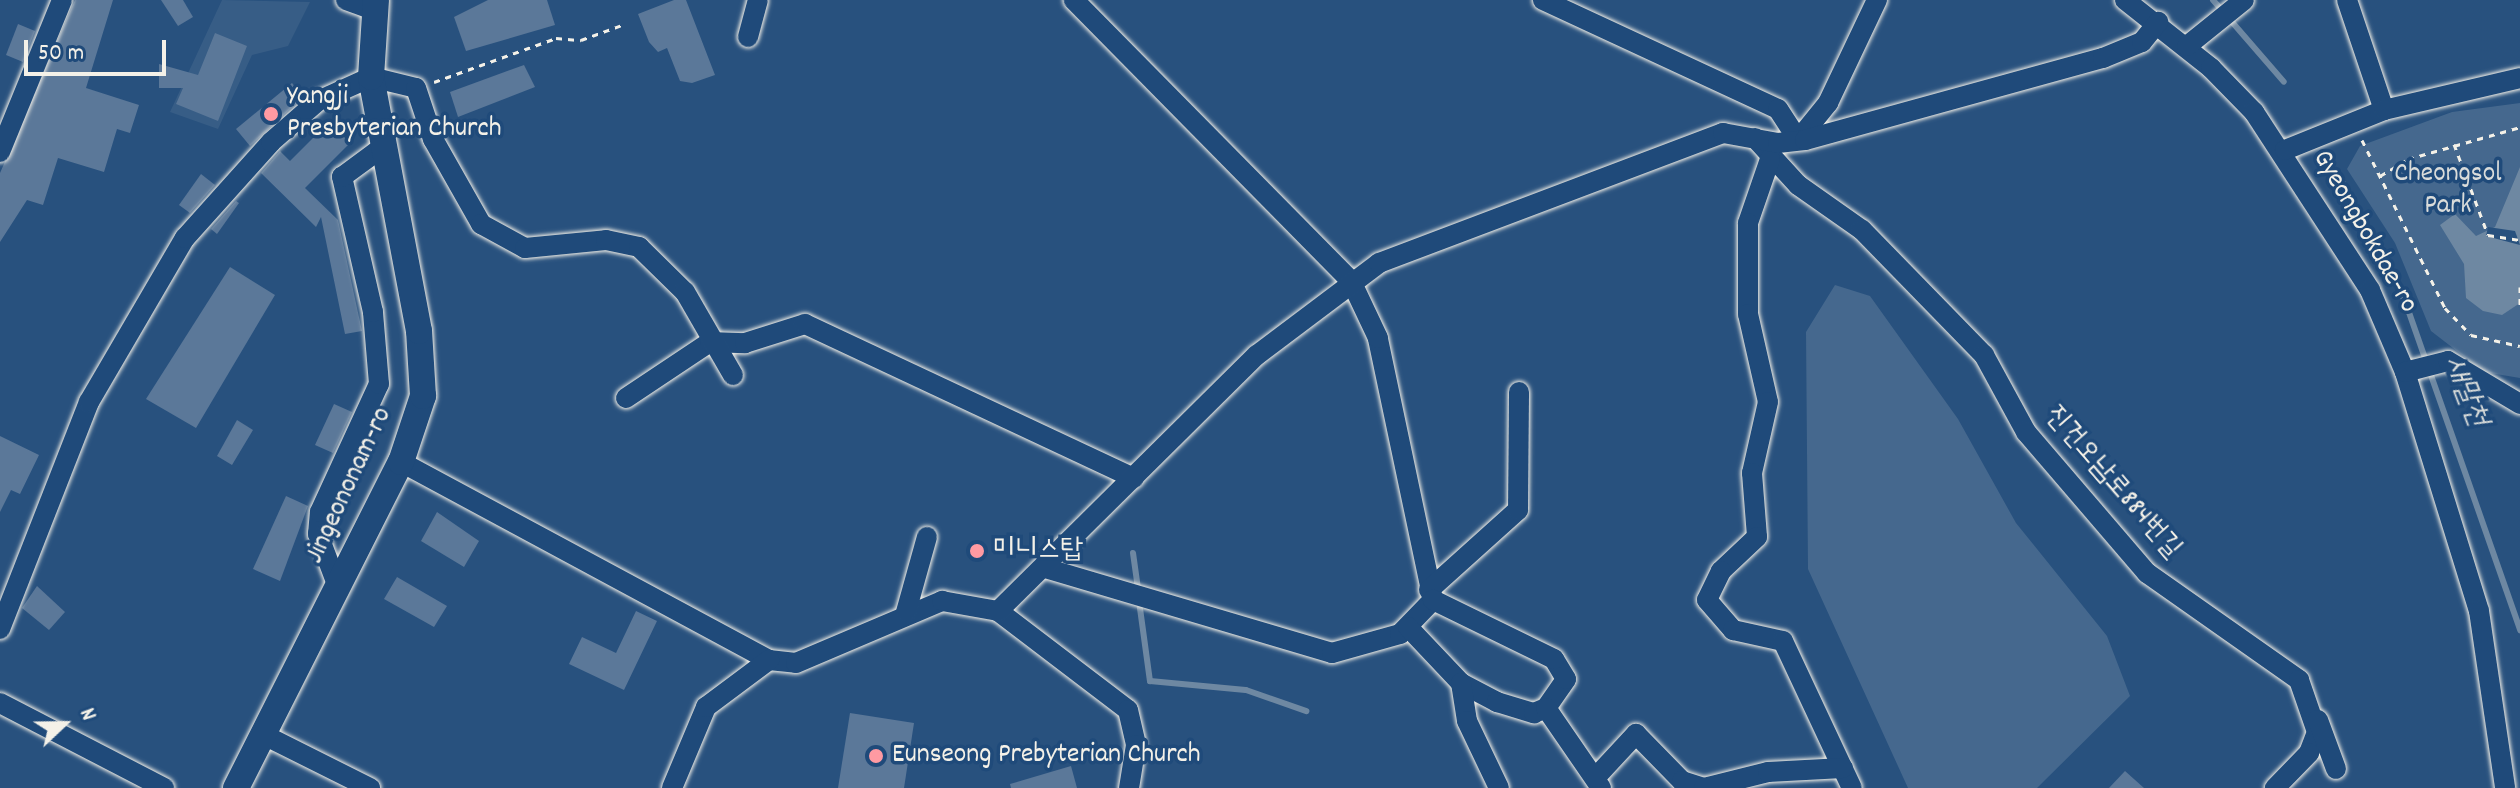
<!DOCTYPE html>
<meta charset="utf-8">
<style>
body{margin:0}
#map{position:relative;width:2520px;height:788px;overflow:hidden;background:#28517e;font-family:Dekko,"Poor Story",sans-serif}
div>[style]{position:absolute}
.built>*{inset:0;background:#375d86}
.green>*{inset:0;background:#45688e}
.water>*{inset:0;background:#6e88a2}
.pier>*{inset:0;background:#28517e}
.stream>*{height:6px;margin:-3px;padding:0 3px;transform-origin:3px;border-radius:3px;background:#6e88a2}
.building>*{inset:0;background:#5b7899}
.path>*{height:3px;margin-top:-1.5px;transform-origin:0;background:repeating-linear-gradient(90deg,#f4f1e8 0 6px,transparent 0 12px)}
.roads{filter:drop-shadow(0 0 2px #f4f1e8) drop-shadow(0 0 2px #f4f1e8)}
.minor>*{height:20px;margin:-10px;padding:0 10px;transform-origin:10px;border-radius:10px;background:#1f4a7a}
.major>*{height:26px;margin:-13px;padding:0 13px;transform-origin:13px;border-radius:13px;background:#1f4a7a}
.dots>*{width:22px;height:22px;translate:-50% -50%;box-sizing:border-box;border:4px solid #1f4a7a;border-radius:50%}
span{translate:-50% -50%;white-space:nowrap;text-align:center;line-height:1.15;-webkit-text-stroke:7px #1f4a7a;paint-order:stroke}
.poi-label{font-size:28px;color:#f4f1e8}
.left{translate:0 -50%;text-align:left}
.park-label{font-size:28px;color:#dadcda}
.street-label{font-size:28px;color:#f4f1e8}
.water-label{font-size:30px;color:#d9dcda;font-style:italic}
.north{position:absolute;left:24px;top:684px;width:80px;height:80px;-webkit-text-stroke:6px #1f4a7a;paint-order:stroke;rotate:68deg;font-size:22px;font-weight:700;line-height:32px;text-align:center;color:#f4f1e8}
.north::after{content:'';display:block;margin:auto;width:28px;height:36px;background:#f4f1e8;clip-path:polygon(50% 0,100% 100%,50% 72%,0 100%)}
.scale{position:absolute;left:24px;top:40px;width:142px;height:36px;box-sizing:border-box;border:4px solid #f4f1e8;border-top:0;padding-left:10px;font-size:24px;line-height:28px;white-space:nowrap;color:#f4f1e8;-webkit-text-stroke:6px #1f4a7a;paint-order:stroke}
</style>
<div id="map">
<div class="built">
<i style="clip-path:polygon(222px 0,310px 2px,288px 46px,252px 55px,218px 129px,170px 112px)"></i>
</div>
<div class="green">
<i style="clip-path:polygon(2520px 103px,2520px 378px,2484px 372px,2431px 331px,2395px 243px,2347px 169px,2360px 146px,2452px 112px)"></i>
<i style="clip-path:polygon(1835px 285px,1870px 296px,1958px 419px,2016px 523px,2107px 636px,2130px 696px,2037px 788px,1908px 788px,1808px 569px,1806px 332px)"></i>
</div>
<div class="water">
<i style="clip-path:polygon(2520px 167px,2520px 303px,2502px 315px,2483px 311px,2466px 298px,2464px 264px,2440px 225px,2455px 214px,2476px 236px,2495px 227px)"></i>
</div>
<div class="pier">
<i style="clip-path:polygon(2488px 227px,2515px 231px,2520px 245px,2486px 236px)"></i>
</div>
<div class="stream">
<i style="left:2213px;top:0;width:108px;rotate:49.1deg"></i>
<i style="left:2341px;top:180px;width:137px;rotate:62.1deg"></i>
<i style="left:2405px;top:301px;width:349px;rotate:70.7deg"></i>
<i style="left:1133px;top:553px;width:37px;rotate:82deg"></i>
<i style="left:1139px;top:601px;width:81px;rotate:82.2deg"></i>
<i style="left:1150px;top:681px;width:96px;rotate:5.4deg"></i>
<i style="left:1246px;top:690px;width:64px;rotate:19.3deg"></i>
</div>
<div class="building">
<i style="clip-path:polygon(75px 0,113px 0,86px 88px,139px 105px,130px 133px,117px 129px,104px 172px,58px 158px,43px 205px,27px 200px,0 242px,0 173px)"></i>
<i style="clip-path:polygon(161px 0,183px 0,193px 17px,178px 26px)"></i>
<i style="clip-path:polygon(488px 0,547px 0,555px 25px,466px 51px,454px 17px)"></i>
<i style="clip-path:polygon(674px 0,686px 0,715px 75px,692px 83px,680px 81px,667px 48px,658px 52px,649px 42px,638px 14px)"></i>
<i style="clip-path:polygon(18px 24px,35px 31px,23px 62px,6px 55px)"></i>
<i style="clip-path:polygon(215px 33px,247px 46px,218px 121px,176px 104px,183px 88px,159px 88px,159px 64px,198px 75px)"></i>
<i style="clip-path:polygon(524px 65px,535px 87px,458px 117px,450px 92px)"></i>
<i style="clip-path:polygon(292px 83px,303px 97px,250px 146px,236px 129px)"></i>
<i style="clip-path:polygon(329px 122px,350px 143px,305px 188px,338px 220px,362px 331px,345px 334px,321px 217px,316px 227px,261px 173px,280px 151px,290px 161px)"></i>
<i style="clip-path:polygon(201px 174px,215px 185px,190px 213px,179px 205px)"></i>
<i style="clip-path:polygon(236px 201px,239px 203px,217px 234px,211px 229px)"></i>
<i style="clip-path:polygon(230px 267px,275px 295px,196px 428px,146px 399px)"></i>
<i style="clip-path:polygon(334px 404px,352px 412px,333px 453px,315px 445px)"></i>
<i style="clip-path:polygon(237px 420px,253px 430px,232px 465px,217px 456px)"></i>
<i style="clip-path:polygon(0 436px,39px 455px,20px 494px,11px 490px,0 512px)"></i>
<i style="clip-path:polygon(286px 496px,308px 506px,280px 581px,253px 569px)"></i>
<i style="clip-path:polygon(437px 512px,479px 541px,464px 567px,421px 541px)"></i>
<i style="clip-path:polygon(397px 577px,447px 606px,434px 627px,384px 599px)"></i>
<i style="clip-path:polygon(37px 586px,65px 612px,49px 630px,22px 608px)"></i>
<i style="clip-path:polygon(636px 611px,657px 621px,624px 690px,569px 664px,582px 637px,616px 653px)"></i>
<i style="clip-path:polygon(850px 713px,914px 723px,904px 788px,838px 788px)"></i>
<i style="clip-path:polygon(1071px 766px,1077px 788px,1011px 788px,1010px 784px)"></i>
<i style="clip-path:polygon(2125px 771px,2144px 788px,2109px 788px)"></i>
</div>
<div class="path">
<i style="left:434px;top:82px;width:130px;rotate:-19.8deg"></i>
<i style="left:556px;top:38px;width:25px;rotate:5deg"></i>
<i style="left:581px;top:40px;width:44px;rotate:-20.1deg"></i>
<i style="left:2362px;top:140px;width:187px;rotate:63.7deg"></i>
<i style="left:2445px;top:308px;width:37px;rotate:46deg"></i>
<i style="left:2471px;top:335px;width:50px;rotate:12.7deg"></i>
<i style="left:2454px;top:144px;width:97px;rotate:69.5deg"></i>
<i style="left:2488px;top:235px;width:32px;rotate:9deg"></i>
<i style="left:2380px;top:176px;width:33px;rotate:-31deg"></i>
<i style="left:2408px;top:159px;width:116px;rotate:-15.9deg"></i>
<i style="left:2520px;top:287px;width:19px;rotate:90deg"></i>
</div>
<div class="roads">
<div class="minor">
<i style="left:346px;top:0;width:30px;rotate:20deg"></i>
<i style="left:1543px;top:0;width:259px;rotate:24.9deg"></i>
<i style="left:1778px;top:109px;width:37px;rotate:57deg"></i>
<i style="left:1798px;top:140px;width:48px;rotate:-51deg"></i>
<i style="left:1828px;top:103px;width:114px;rotate:-64.6deg"></i>
<i style="left:2125px;top:0;width:110px;rotate:38.3deg"></i>
<i style="left:2211px;top:68px;width:62px;rotate:45.7deg"></i>
<i style="left:2254px;top:112px;width:212px;rotate:56.9deg"></i>
<i style="left:2370px;top:290px;width:89px;rotate:66.9deg"></i>
<i style="left:2405px;top:372px;width:250px;rotate:72.8deg"></i>
<i style="left:2479px;top:611px;width:179px;rotate:81.6deg"></i>
<i style="left:2347px;top:0;width:116px;rotate:71.4deg"></i>
<i style="left:748px;top:37px;width:38px;rotate:-75deg"></i>
<i style="left:2187px;top:46px;width:73px;rotate:-38.9deg"></i>
<i style="left:1755px;top:138px;width:64px;rotate:47.5deg"></i>
<i style="left:1798px;top:185px;width:78px;rotate:35.1deg"></i>
<i style="left:1862px;top:230px;width:175px;rotate:45.7deg"></i>
<i style="left:1984px;top:355px;width:88px;rotate:61.4deg"></i>
<i style="left:2026px;top:432px;width:186px;rotate:49.4deg"></i>
<i style="left:2147px;top:573px;width:186px;rotate:35.1deg"></i>
<i style="left:2299px;top:680px;width:55px;rotate:70.9deg"></i>
<i style="left:2317px;top:732px;width:22px;rotate:111deg"></i>
<i style="left:2309px;top:753px;width:49px;rotate:134.2deg"></i>
<i style="left:2285px;top:150px;width:107px;rotate:-22deg"></i>
<i style="left:2384px;top:110px;width:140px;rotate:-13.2deg"></i>
<i style="left:0;top:152px;width:164px;rotate:-67.8deg"></i>
<i style="left:1770px;top:159px;width:68px;rotate:109deg"></i>
<i style="left:1748px;top:223px;width:91px;rotate:90deg"></i>
<i style="left:1748px;top:314px;width:90px;rotate:77.2deg"></i>
<i style="left:1768px;top:402px;width:73px;rotate:102.7deg"></i>
<i style="left:1752px;top:473px;width:64px;rotate:85.5deg"></i>
<i style="left:1757px;top:537px;width:50px;rotate:136.6deg"></i>
<i style="left:1721px;top:571px;width:32px;rotate:116deg"></i>
<i style="left:1707px;top:600px;width:40px;rotate:49deg"></i>
<i style="left:1733px;top:630px;width:51px;rotate:12.4deg"></i>
<i style="left:1783px;top:641px;width:162px;rotate:64.9deg"></i>
<i style="left:2405px;top:372px;width:44px;rotate:-14.3deg"></i>
<i style="left:2448px;top:361px;width:84px;rotate:30.8deg"></i>
<i style="left:626px;top:398px;width:101px;rotate:-33.7deg"></i>
<i style="left:710px;top:342px;width:35px;rotate:2deg"></i>
<i style="left:745px;top:343px;width:63px;rotate:-17.6deg"></i>
<i style="left:805px;top:324px;width:363px;rotate:25.1deg"></i>
<i style="left:401px;top:462px;width:418px;rotate:28.3deg"></i>
<i style="left:769px;top:660px;width:27px;rotate:6deg"></i>
<i style="left:796px;top:663px;width:159px;rotate:-23deg"></i>
<i style="left:942px;top:601px;width:57px;rotate:10.1deg"></i>
<i style="left:998px;top:611px;width:163px;rotate:37.3deg"></i>
<i style="left:1128px;top:710px;width:36px;rotate:77deg"></i>
<i style="left:1136px;top:745px;width:44px;rotate:99.2deg"></i>
<i style="left:1045px;top:568px;width:299px;rotate:16.5deg"></i>
<i style="left:1332px;top:653px;width:71px;rotate:-15.6deg"></i>
<i style="left:1400px;top:634px;width:47px;rotate:-45.9deg"></i>
<i style="left:1433px;top:600px;width:268px;rotate:-101.9deg"></i>
<i style="left:1378px;top:338px;width:63px;rotate:-115.3deg"></i>
<i style="left:1351px;top:281px;width:395px;rotate:-134.6deg"></i>
<i style="left:338px;top:587px;width:57px;rotate:-110.7deg"></i>
<i style="left:318px;top:534px;width:22px;rotate:-85deg"></i>
<i style="left:320px;top:512px;width:141px;rotate:-65.3deg"></i>
<i style="left:379px;top:384px;width:72px;rotate:-94.8deg"></i>
<i style="left:373px;top:312px;width:139px;rotate:-102.9deg"></i>
<i style="left:342px;top:177px;width:47px;rotate:-36.4deg"></i>
<i style="left:1429px;top:590px;width:120px;rotate:-42deg"></i>
<i style="left:1518px;top:510px;width:118px;rotate:-89.5deg"></i>
<i style="left:998px;top:611px;width:364px;rotate:-44.7deg"></i>
<i style="left:1257px;top:355px;width:153px;rotate:-37deg"></i>
<i style="left:1379px;top:263px;width:368px;rotate:-20.7deg"></i>
<i style="left:1723px;top:133px;width:56px;rotate:10.3deg"></i>
<i style="left:1778px;top:143px;width:27px;rotate:-6deg"></i>
<i style="left:1805px;top:140px;width:309px;rotate:-15.4deg"></i>
<i style="left:2103px;top:58px;width:42px;rotate:-22.3deg"></i>
<i style="left:2142px;top:42px;width:26px;rotate:-51deg"></i>
<i style="left:906px;top:612px;width:78px;rotate:-74.4deg"></i>
<i style="left:1408px;top:627px;width:77px;rotate:46.6deg"></i>
<i style="left:1461px;top:683px;width:41px;rotate:27.8deg"></i>
<i style="left:1497px;top:702px;width:39px;rotate:17deg"></i>
<i style="left:1534px;top:713px;width:13px;rotate:-23deg"></i>
<i style="left:1546px;top:708px;width:35px;rotate:-55deg"></i>
<i style="left:1566px;top:679px;width:23px;rotate:-121deg"></i>
<i style="left:1554px;top:659px;width:135px;rotate:-154deg"></i>
<i style="left:0;top:629px;width:244px;rotate:-68.6deg"></i>
<i style="left:89px;top:402px;width:190px;rotate:-59.7deg"></i>
<i style="left:185px;top:238px;width:129px;rotate:-48.1deg"></i>
<i style="left:271px;top:142px;width:62px;rotate:-41.1deg"></i>
<i style="left:318px;top:101px;width:58px;rotate:-24.4deg"></i>
<i style="left:371px;top:77px;width:46px;rotate:13.7deg"></i>
<i style="left:416px;top:88px;width:54px;rotate:71.6deg"></i>
<i style="left:433px;top:139px;width:98px;rotate:60.5deg"></i>
<i style="left:481px;top:224px;width:50px;rotate:28.6deg"></i>
<i style="left:525px;top:248px;width:81px;rotate:-5.6deg"></i>
<i style="left:606px;top:240px;width:34px;rotate:12deg"></i>
<i style="left:639px;top:247px;width:64px;rotate:44.4deg"></i>
<i style="left:685px;top:292px;width:96px;rotate:60deg"></i>
<i style="left:1461px;top:683px;width:38px;rotate:81deg"></i>
<i style="left:1467px;top:721px;width:74px;rotate:64.5deg"></i>
<i style="left:0;top:703px;width:185px;rotate:27.4deg"></i>
<i style="left:1546px;top:708px;width:97px;rotate:55.5deg"></i>
<i style="left:2318px;top:720px;width:52px;rotate:69.8deg"></i>
<i style="left:262px;top:734px;width:121px;rotate:26.6deg"></i>
<i style="left:1596px;top:777px;width:59px;rotate:-47.1deg"></i>
<i style="left:1636px;top:734px;width:66px;rotate:45.6deg"></i>
<i style="left:1682px;top:781px;width:23px;rotate:18deg"></i>
<i style="left:1704px;top:788px;width:66px;rotate:-14deg"></i>
<i style="left:1768px;top:772px;width:75px;rotate:-3.1deg"></i>
<i style="left:672px;top:788px;width:88px;rotate:-67.2deg"></i>
<i style="left:706px;top:707px;width:79px;rotate:-36.7deg"></i>
</div>
<div class="major">
<i style="left:236px;top:788px;width:365px;rotate:-63.2deg"></i>
<i style="left:401px;top:462px;width:70px;rotate:-71.6deg"></i>
<i style="left:423px;top:396px;width:65px;rotate:-93.5deg"></i>
<i style="left:419px;top:331px;width:258px;rotate:-100.7deg"></i>
<i style="left:371px;top:77px;width:77px;rotate:-86.3deg"></i>
</div>
</div>
<div class="dots">
<i style="left:271px;top:114px;background:#ff9aa2"></i>
<i style="left:977px;top:551px;background:#ff9aa2"></i>
<i style="left:876px;top:756px;background:#ff9aa2"></i>
</div>
<div class="poi-label">
<span class="left" style="left:287px;top:114px">Yangji<br>Presbyterian Church</span>
<span class="left" style="left:993px;top:551px">미니스탑</span>
<span class="left" style="left:892px;top:756px">Eunseong Prebyterian Church</span>
</div>
<div class="park-label">
<span style="left:2448px;top:191px">Cheongsol<br>Park</span>
</div>
<div class="street-label">
<span style="left:2364px;top:232px;rotate:60deg">Gyeongbokdae-ro</span>
<span style="left:2112px;top:483px;rotate:49deg">진건오남로884번길</span>
<span style="left:350px;top:486px;rotate:-65deg">Jingeononam-ro</span>
</div>
<div class="water-label">
<span style="left:2464px;top:392px;rotate:69deg">새말천</span>
</div>
<div class="north">N</div>
<div class="scale">50 m</div>
</div>
